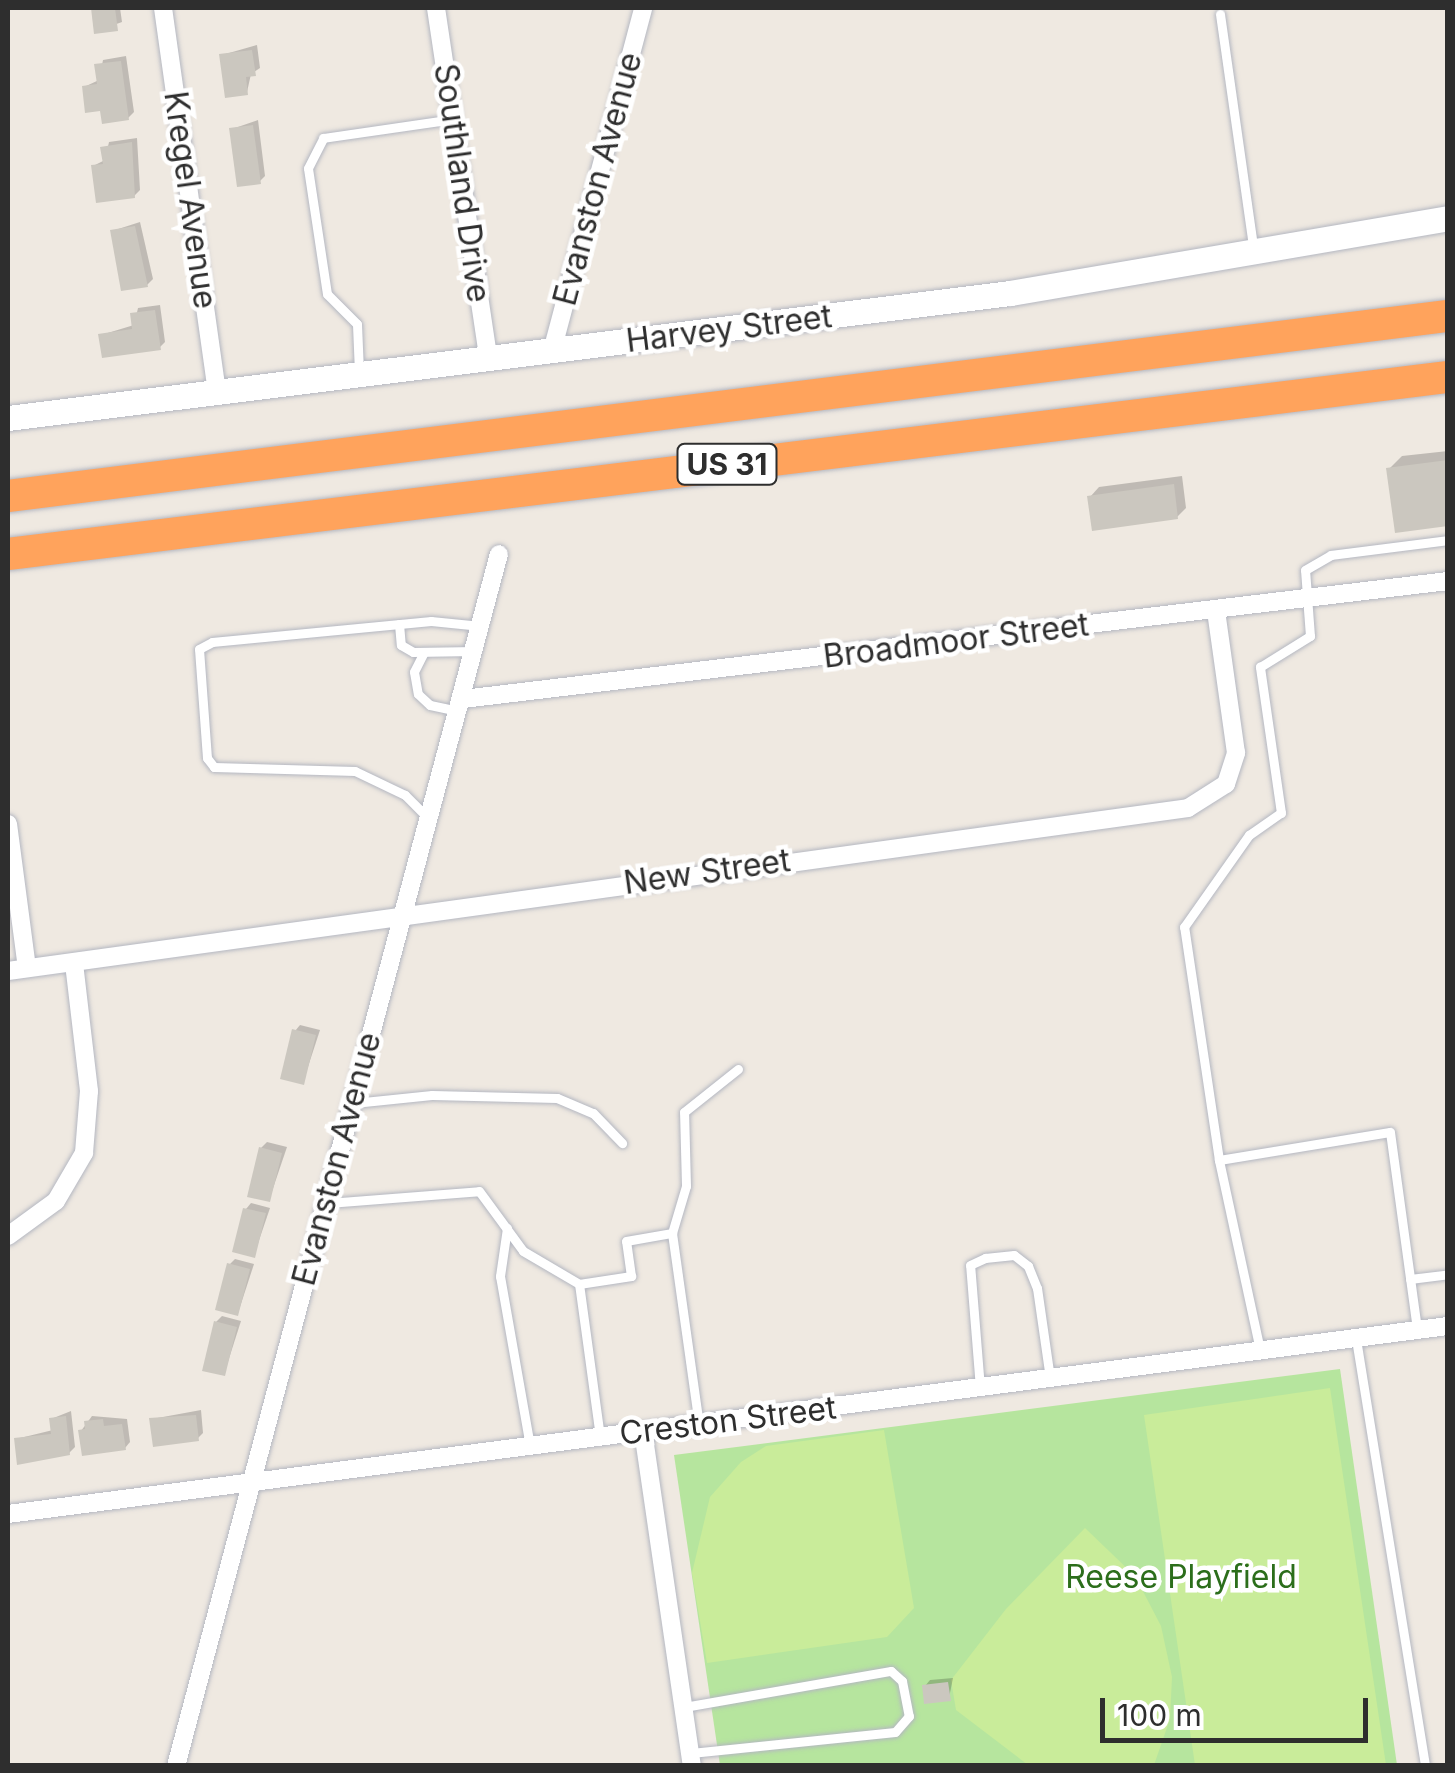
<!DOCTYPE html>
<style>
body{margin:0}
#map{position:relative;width:1455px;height:1773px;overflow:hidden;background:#efe9e1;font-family:Inter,sans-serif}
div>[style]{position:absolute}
.green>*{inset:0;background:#b6e59e}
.pitch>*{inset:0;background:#c9ec9a}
.shadow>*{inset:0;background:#0003}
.building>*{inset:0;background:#cbc7bf}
.roads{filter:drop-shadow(0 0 2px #b4b7c1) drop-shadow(0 0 2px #b4b7c1)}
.lane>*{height:9px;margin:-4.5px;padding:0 4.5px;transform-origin:4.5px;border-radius:4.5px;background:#fff}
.street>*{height:18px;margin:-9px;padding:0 9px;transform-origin:9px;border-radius:9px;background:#fff}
.secondary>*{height:25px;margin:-12.5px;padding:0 12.5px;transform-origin:12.5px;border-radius:12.5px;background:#fff}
.highway>*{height:32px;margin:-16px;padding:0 16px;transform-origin:16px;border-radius:16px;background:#ffa35c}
span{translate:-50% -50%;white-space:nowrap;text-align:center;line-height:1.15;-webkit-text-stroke:9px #fff;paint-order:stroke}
.shield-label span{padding:2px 8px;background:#fff;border:2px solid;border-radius:8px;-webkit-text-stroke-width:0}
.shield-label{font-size:30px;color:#2e2e2e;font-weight:700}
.street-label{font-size:32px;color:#2e2e2e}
.park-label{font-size:32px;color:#2c6e1b}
.frame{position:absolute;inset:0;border:10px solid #2e2e2e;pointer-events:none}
.scale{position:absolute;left:1100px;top:1698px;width:268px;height:45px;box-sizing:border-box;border:5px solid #2e2e2e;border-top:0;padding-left:12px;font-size:30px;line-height:35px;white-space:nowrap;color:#2e2e2e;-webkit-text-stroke:8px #fff;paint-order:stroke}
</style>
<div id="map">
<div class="green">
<i style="clip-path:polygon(1340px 1369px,1397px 1765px,720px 1765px,674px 1455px)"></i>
</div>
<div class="pitch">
<i style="clip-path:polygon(1330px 1388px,1386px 1765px,1195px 1765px,1144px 1415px)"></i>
<i style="clip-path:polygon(884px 1430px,914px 1608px,887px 1637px,707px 1663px,692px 1573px,710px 1497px,741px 1462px,766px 1446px)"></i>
<i style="clip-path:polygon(1085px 1528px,1135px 1576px,1161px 1626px,1172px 1677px,1170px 1719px,1154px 1765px,1028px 1765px,956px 1710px,951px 1680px,1006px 1609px)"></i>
</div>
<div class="shadow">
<i style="clip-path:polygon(93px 8px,120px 8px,122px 22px,97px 31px)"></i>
<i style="clip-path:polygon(257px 45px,260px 68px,251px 74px,247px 92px,222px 55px)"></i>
<i style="clip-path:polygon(126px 56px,134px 112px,128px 118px,84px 87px,99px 80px,103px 60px)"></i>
<i style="clip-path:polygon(258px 120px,265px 176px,260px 181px,232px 129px)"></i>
<i style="clip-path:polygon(137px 138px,140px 190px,134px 196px,93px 166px,105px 160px,109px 142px)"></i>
<i style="clip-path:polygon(140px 222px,153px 279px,147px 285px,112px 231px)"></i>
<i style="clip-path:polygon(160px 305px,165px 342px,160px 347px,101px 335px,134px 325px,138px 308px)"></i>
<i style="clip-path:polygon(1448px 451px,1448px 524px,1389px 469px,1402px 456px)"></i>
<i style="clip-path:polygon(1182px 476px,1186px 508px,1177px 517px,1090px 497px,1099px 487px)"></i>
<i style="clip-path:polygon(300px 1025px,320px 1030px,303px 1082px,295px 1031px)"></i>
<i style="clip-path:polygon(267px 1142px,287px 1147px,269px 1200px,261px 1148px)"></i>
<i style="clip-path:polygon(251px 1203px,270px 1208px,254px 1255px,246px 1209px)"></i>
<i style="clip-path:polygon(235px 1259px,254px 1264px,238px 1313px,229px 1265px)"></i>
<i style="clip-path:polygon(222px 1316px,241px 1321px,224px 1374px,216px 1322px)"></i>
<i style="clip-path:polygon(201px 1410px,203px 1433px,198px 1438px,152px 1419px)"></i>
<i style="clip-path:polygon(71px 1411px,75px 1447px,69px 1453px,16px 1439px,53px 1430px,51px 1419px)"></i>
<i style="clip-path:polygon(92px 1416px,127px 1419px,130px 1442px,125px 1448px,81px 1431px)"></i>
<i style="clip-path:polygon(953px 1678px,949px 1698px,925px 1686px,930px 1680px)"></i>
</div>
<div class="building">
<i style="clip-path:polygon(91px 8px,115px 8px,118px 31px,94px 34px)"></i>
<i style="clip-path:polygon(252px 50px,256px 76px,246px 77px,248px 95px,225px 98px,219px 54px)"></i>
<i style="clip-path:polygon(121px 61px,129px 120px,102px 124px,100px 111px,85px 113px,82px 86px,97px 84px,94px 64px)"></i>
<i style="clip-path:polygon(253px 125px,261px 184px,237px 187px,229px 128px)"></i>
<i style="clip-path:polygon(132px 142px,135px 198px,96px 203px,91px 165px,103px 164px,100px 147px)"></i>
<i style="clip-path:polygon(135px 226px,148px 287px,121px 291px,110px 230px)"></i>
<i style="clip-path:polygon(155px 310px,161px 350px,102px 358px,98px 334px,132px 329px,130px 313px)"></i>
<i style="clip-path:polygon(1448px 460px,1448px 526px,1395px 533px,1386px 468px)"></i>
<i style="clip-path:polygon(1174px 484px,1178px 519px,1092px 531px,1087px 496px)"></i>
<i style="clip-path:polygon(292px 1029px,316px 1035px,304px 1085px,280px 1079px)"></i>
<i style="clip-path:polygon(259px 1147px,282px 1153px,270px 1202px,247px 1197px)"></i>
<i style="clip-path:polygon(243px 1208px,266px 1213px,255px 1258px,232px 1252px)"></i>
<i style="clip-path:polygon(227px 1263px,250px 1269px,238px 1316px,215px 1310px)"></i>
<i style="clip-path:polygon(214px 1321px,237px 1327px,225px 1376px,202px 1371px)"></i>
<i style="clip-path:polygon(196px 1415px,199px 1441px,153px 1447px,149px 1418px)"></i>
<i style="clip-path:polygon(66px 1416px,70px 1455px,17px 1465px,14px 1438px,51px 1434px,49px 1418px)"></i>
<i style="clip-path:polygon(103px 1419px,104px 1426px,122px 1424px,126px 1450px,82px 1456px,78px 1430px,85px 1429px,84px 1421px)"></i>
<i style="clip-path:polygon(948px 1682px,951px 1701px,924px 1704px,922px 1685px)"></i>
</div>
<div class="roads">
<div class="lane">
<i style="left:1220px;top:14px;width:235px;rotate:81.9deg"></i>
<i style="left:359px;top:372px;width:48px;rotate:-92.4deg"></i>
<i style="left:357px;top:324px;width:42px;rotate:-135deg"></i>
<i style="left:327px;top:294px;width:127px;rotate:-98.6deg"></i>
<i style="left:308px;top:168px;width:34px;rotate:-63deg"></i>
<i style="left:323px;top:138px;width:131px;rotate:-8.3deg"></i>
<i style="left:399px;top:624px;width:21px;rotate:85deg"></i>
<i style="left:401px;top:645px;width:14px;rotate:30deg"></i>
<i style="left:413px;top:652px;width:62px;rotate:-0.9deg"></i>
<i style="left:424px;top:652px;width:22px;rotate:117deg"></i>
<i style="left:414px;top:672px;width:22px;rotate:80deg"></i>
<i style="left:418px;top:694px;width:16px;rotate:43deg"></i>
<i style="left:430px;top:705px;width:30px;rotate:12deg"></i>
<i style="left:428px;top:818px;width:33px;rotate:-135deg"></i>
<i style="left:405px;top:795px;width:55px;rotate:-154.4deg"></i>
<i style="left:355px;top:771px;width:141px;rotate:-178.4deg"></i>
<i style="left:214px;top:767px;width:11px;rotate:-128deg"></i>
<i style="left:207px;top:758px;width:109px;rotate:-94.2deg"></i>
<i style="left:199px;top:649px;width:15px;rotate:-28deg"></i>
<i style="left:212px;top:642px;width:220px;rotate:-5.5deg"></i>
<i style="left:431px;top:621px;width:50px;rotate:5.7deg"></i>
<i style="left:354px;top:1103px;width:78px;rotate:-5.9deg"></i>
<i style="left:432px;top:1095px;width:125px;rotate:1.4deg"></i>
<i style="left:557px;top:1098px;width:39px;rotate:23deg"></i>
<i style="left:593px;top:1113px;width:42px;rotate:46deg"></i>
<i style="left:1219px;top:1160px;width:173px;rotate:-9.3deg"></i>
<i style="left:1390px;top:1132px;width:200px;rotate:82.2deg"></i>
<i style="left:328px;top:1203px;width:151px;rotate:-4.5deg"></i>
<i style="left:479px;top:1191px;width:74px;rotate:53.7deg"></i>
<i style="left:523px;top:1251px;width:65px;rotate:30.5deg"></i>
<i style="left:507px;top:1228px;width:49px;rotate:98.3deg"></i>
<i style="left:500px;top:1276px;width:174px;rotate:80deg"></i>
<i style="left:672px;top:1233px;width:49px;rotate:-73.4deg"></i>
<i style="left:686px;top:1186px;width:74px;rotate:-91.5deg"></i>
<i style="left:684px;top:1112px;width:69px;rotate:-38.5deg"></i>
<i style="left:1410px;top:1279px;width:38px;rotate:-7deg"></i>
<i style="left:1356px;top:1339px;width:433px;rotate:80.8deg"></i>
<i style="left:1260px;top:1350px;width:194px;rotate:-102.2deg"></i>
<i style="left:1219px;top:1160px;width:236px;rotate:-98.5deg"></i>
<i style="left:1184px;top:927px;width:113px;rotate:-54.8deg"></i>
<i style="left:1249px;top:835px;width:39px;rotate:-35deg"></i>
<i style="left:1281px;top:813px;width:148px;rotate:-98.2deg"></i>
<i style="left:1260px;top:667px;width:59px;rotate:-31.8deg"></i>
<i style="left:1310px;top:636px;width:66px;rotate:-94.3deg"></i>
<i style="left:1305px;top:570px;width:30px;rotate:-30deg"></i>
<i style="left:1331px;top:555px;width:118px;rotate:-7.3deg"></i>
<i style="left:980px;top:1388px;width:123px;rotate:-94.6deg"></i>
<i style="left:970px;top:1265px;width:17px;rotate:-25deg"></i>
<i style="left:985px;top:1258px;width:29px;rotate:-6deg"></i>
<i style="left:1014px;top:1255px;width:18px;rotate:38deg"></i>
<i style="left:1028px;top:1266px;width:24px;rotate:68deg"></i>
<i style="left:1037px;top:1288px;width:91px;rotate:81.8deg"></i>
<i style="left:600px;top:1437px;width:154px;rotate:-97.8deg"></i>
<i style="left:579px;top:1284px;width:53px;rotate:-8.7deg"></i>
<i style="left:631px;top:1276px;width:35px;rotate:-98deg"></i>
<i style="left:626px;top:1241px;width:47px;rotate:-9.9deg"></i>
<i style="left:672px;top:1233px;width:193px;rotate:82deg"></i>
<i style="left:684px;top:1707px;width:210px;rotate:-9.9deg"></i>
<i style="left:891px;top:1671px;width:15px;rotate:42deg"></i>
<i style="left:902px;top:1681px;width:36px;rotate:79deg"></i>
<i style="left:909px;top:1716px;width:21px;rotate:131deg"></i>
<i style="left:895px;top:1732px;width:205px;rotate:174.1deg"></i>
</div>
<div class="street">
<i style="left:163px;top:8px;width:388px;rotate:82deg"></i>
<i style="left:436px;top:8px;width:354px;rotate:81.5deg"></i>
<i style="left:552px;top:351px;width:355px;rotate:-75.1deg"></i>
<i style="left:463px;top:699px;width:992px;rotate:-6.83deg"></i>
<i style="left:8px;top:824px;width:145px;rotate:82.5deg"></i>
<i style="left:8px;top:971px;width:1191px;rotate:-7.86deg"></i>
<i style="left:1188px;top:808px;width:45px;rotate:-32.3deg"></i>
<i style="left:1226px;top:784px;width:33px;rotate:-72deg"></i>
<i style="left:1236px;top:753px;width:143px;rotate:-98deg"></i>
<i style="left:8px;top:1236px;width:59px;rotate:-36.1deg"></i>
<i style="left:56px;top:1201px;width:56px;rotate:-59.7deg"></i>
<i style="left:84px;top:1153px;width:62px;rotate:-85.4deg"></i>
<i style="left:89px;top:1091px;width:129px;rotate:-96.7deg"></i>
<i style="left:643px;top:1431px;width:339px;rotate:81.7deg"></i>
<i style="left:8px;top:1514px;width:1452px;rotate:-7.44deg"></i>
<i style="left:176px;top:1766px;width:1254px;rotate:-75.08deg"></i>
</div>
<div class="secondary">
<i style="left:8px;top:418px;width:1010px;rotate:-7.11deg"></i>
<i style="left:1010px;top:293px;width:444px;rotate:-9.7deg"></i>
</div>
<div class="highway">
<i style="left:8px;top:496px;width:1451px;rotate:-7.13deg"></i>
<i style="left:8px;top:554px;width:1451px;rotate:-7.01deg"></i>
</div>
</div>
<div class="shield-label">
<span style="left:727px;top:464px">US 31</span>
</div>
<div class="street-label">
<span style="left:598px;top:179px;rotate:-75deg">Evanston Avenue</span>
<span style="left:462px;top:183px;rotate:82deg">Southland Drive</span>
<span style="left:190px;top:200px;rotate:82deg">Kregel Avenue</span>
<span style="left:729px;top:329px;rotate:-7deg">Harvey Street</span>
<span style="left:956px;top:641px;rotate:-7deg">Broadmoor Street</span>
<span style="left:707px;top:872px;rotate:-8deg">New Street</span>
<span style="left:337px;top:1159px;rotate:-75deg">Evanston Avenue</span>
<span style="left:728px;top:1421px;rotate:-7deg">Creston Street</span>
</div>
<div class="park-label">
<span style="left:1181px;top:1577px">Reese Playfield</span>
</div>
<div class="frame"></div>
<div class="scale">100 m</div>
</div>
